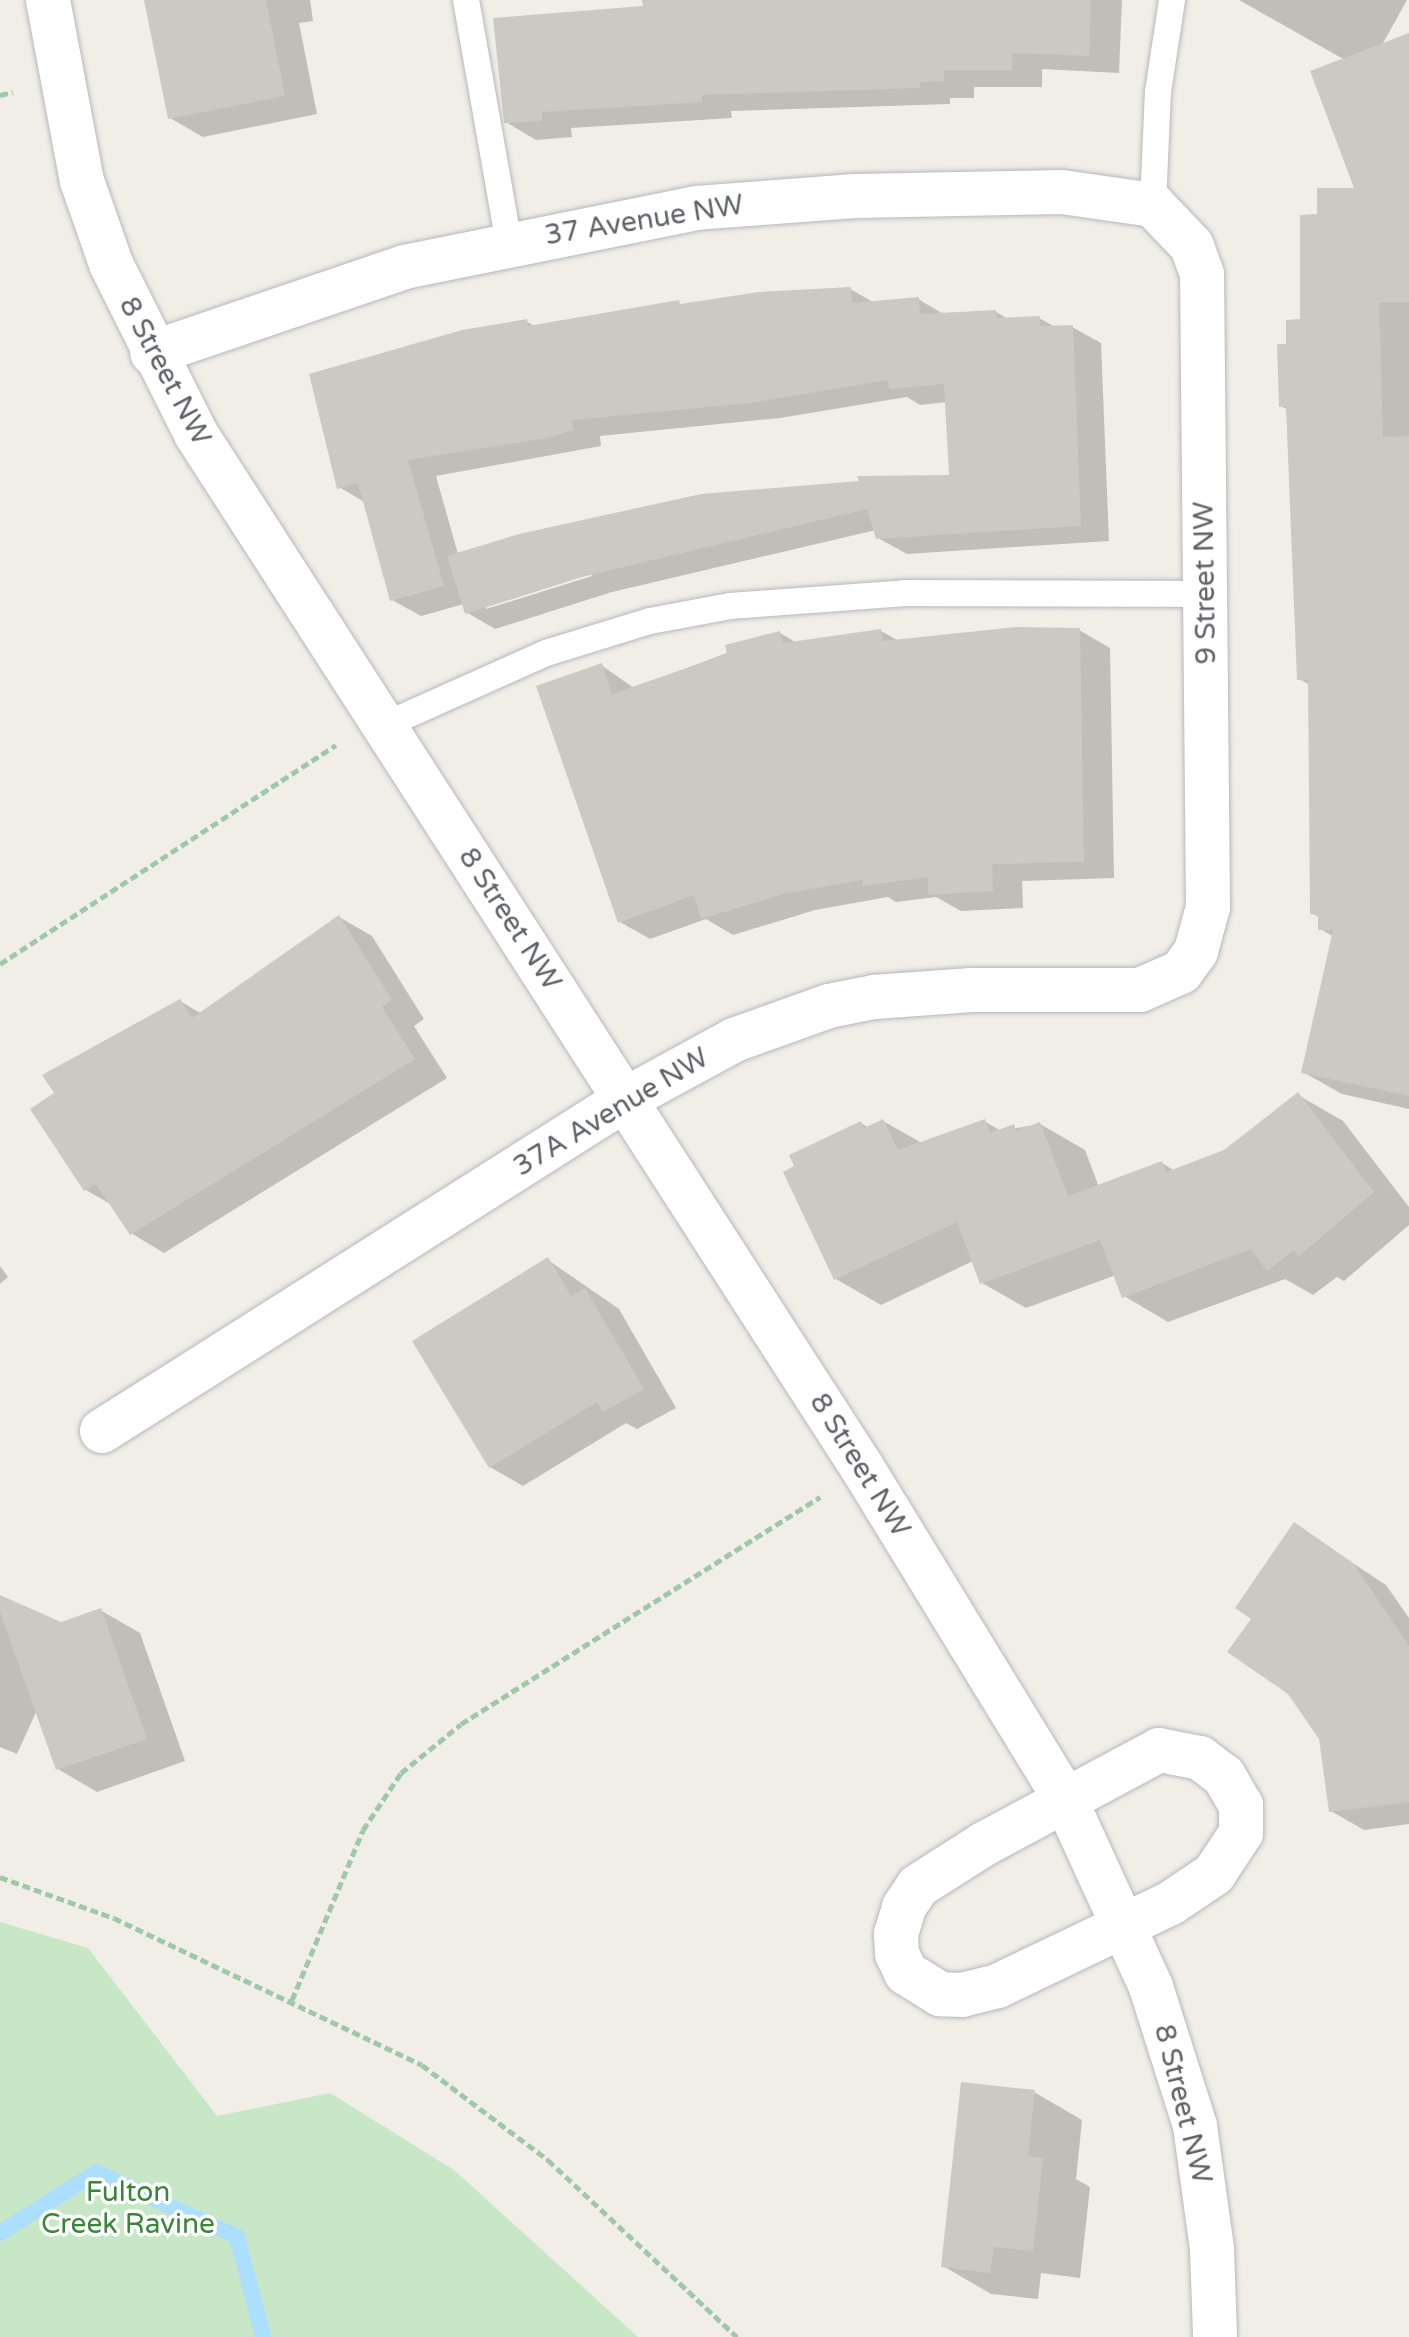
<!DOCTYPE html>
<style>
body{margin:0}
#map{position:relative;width:1409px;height:2337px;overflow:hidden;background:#f1eee8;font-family:"Varela Round",sans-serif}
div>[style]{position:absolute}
.green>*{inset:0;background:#c8e7c6}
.shadow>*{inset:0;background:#0003}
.stream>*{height:16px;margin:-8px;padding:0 8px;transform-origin:8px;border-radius:8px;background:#acdefd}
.building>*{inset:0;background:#ccc9c5}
.path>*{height:5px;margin-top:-2.5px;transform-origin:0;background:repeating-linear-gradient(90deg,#9fc8a8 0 8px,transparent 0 12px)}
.roads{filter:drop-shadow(0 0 2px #b5b8bc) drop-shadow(0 0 2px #b5b8bc)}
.lane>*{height:26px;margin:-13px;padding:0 13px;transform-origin:13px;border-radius:13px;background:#fff}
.street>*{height:44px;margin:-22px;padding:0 22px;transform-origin:22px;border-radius:22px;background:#fff}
span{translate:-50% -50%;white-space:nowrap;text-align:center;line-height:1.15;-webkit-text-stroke:7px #fff;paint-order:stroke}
.street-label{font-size:28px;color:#5f6368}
.park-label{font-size:28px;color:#398638}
</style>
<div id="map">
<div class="green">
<i style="clip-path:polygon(0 1922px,88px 1948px,217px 2116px,330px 2093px,454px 2170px,638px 2337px,0 2337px)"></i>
</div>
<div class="shadow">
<i style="clip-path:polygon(145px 0,310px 0,313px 21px,299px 23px,317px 114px,203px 137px,170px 118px)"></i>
<i style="clip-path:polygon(644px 0,1122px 0,1119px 73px,1042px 69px,1042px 87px,974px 87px,974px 98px,950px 98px,950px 104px,731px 111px,732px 118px,571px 128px,572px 137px,536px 140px,506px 122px,645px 8px)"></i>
<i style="clip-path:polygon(1239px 0,1407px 0,1382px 45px,1409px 35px,1409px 1109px,1342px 1094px,1303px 1072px,1334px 937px,1320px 929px,1320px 918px,1312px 913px,1310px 685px,1299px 679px,1288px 410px,1281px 406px,1288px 346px,1357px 190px,1345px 60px)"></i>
<i style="clip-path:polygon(evenodd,850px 289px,875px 303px,918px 299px,945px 315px,996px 312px,1008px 319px,1039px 318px,1055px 327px,1072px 327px,1101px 343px,1109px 541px,907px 554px,878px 538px,876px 530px,612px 592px,495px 629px,466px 612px,464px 604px,421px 616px,392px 600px,366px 503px,339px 487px,526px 321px,536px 327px,850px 289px,907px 397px,920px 405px,947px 402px,951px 477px,458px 554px,436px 476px,601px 446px,600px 436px,780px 418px,907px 397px,850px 289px,591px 572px,592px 576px,486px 609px,486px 605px,591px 572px)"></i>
<i style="clip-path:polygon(1079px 630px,1110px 648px,1114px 878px,1022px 881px,1023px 908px,961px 911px,936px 897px,896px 902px,888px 897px,815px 910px,733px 935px,706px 919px,650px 939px,620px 922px,601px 665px,634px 688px,780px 633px,797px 643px,881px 631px,899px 641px)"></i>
<i style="clip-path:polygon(339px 917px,372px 936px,424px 1019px,414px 1026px,447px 1078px,164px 1253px,131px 1233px,112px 1205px,86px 1190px,180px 1001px,202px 1014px)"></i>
<i style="clip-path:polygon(1298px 1095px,1343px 1121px,1409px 1207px,1409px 1225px,1344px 1281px,1337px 1277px,1313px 1295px,1285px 1279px,1168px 1322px,1124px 1296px,1116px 1275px,1026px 1308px,982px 1283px,973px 1261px,881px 1305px,836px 1279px,861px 1123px,869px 1128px,883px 1121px,922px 1143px,984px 1121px,1001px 1131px,1040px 1124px,1085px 1150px,1099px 1187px,1162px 1163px,1175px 1171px,1225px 1151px)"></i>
<i style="clip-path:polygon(548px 1260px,619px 1309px,676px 1408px,637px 1429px,626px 1423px,523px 1486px,490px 1467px)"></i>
<i style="clip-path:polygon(0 1266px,8px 1277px,0 1284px)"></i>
<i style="clip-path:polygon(1295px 1525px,1386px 1585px,1409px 1618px,1409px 1824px,1364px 1830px,1331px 1811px)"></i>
<i style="clip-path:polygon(0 1597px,61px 1624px,100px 1610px,140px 1633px,185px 1761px,97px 1792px,58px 1769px,37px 1710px,17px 1754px,0 1747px)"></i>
<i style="clip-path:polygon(1034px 2092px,1082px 2120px,1076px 2179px,1090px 2187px,1080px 2278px,1041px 2273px,1038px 2299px,991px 2294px,943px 2266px)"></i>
</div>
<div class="stream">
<i style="left:0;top:2233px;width:114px;rotate:-32.4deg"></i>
<i style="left:96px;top:2172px;width:155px;rotate:24.7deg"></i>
<i style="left:237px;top:2237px;width:103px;rotate:75.4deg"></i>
</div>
<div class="building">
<i style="clip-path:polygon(144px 0,266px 0,285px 96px,168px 119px)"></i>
<i style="clip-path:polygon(642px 0,1091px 0,1089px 56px,1012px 53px,1012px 71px,944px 71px,944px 81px,920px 82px,920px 88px,702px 95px,702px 102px,542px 112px,542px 121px,504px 123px,493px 18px,643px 6px)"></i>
<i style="clip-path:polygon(1409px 33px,1409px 303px,1379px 303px,1383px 437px,1409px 436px,1409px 1096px,1301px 1073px,1333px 930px,1318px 930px,1318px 915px,1310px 914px,1308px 680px,1297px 680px,1286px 406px,1279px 407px,1277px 344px,1286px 344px,1286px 320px,1300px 319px,1300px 215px,1317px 214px,1317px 188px,1354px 188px,1310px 71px)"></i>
<i style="clip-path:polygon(851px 287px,852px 303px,919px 297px,920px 314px,996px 310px,997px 318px,1040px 316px,1040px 326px,1073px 325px,1081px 526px,876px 539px,867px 509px,582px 577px,465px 614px,447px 556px,519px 534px,701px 494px,859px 481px,857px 476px,949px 475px,944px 384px,889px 389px,888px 380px,750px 403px,572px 420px,573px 430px,547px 438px,408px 460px,444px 586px,390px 601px,358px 483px,337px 489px,309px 374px,462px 330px,527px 319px,528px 326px,679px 300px,680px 304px,759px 292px)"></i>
<i style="clip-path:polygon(1016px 627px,1080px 628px,1084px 862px,992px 864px,993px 891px,928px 895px,928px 877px,863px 886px,862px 880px,783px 894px,701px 919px,694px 895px,618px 923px,536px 686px,602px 663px,612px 694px,727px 654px,725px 645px,780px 631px,783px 643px,881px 629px,883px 641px)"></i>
<i style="clip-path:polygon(339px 915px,392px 1000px,382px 1007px,415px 1059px,130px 1235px,96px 1184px,84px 1191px,30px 1109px,54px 1093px,42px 1075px,180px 999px,192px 1018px)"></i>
<i style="clip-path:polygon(1298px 1092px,1374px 1192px,1298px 1257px,1294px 1250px,1267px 1271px,1251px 1249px,1122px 1298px,1100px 1240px,980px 1284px,957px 1222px,834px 1280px,783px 1172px,794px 1166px,789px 1155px,861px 1121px,864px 1128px,883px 1119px,898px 1150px,985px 1119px,990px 1133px,1014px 1124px,1016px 1131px,1040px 1122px,1068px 1196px,1162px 1161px,1166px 1172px,1224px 1150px)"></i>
<i style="clip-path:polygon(548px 1257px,571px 1296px,585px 1288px,644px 1389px,603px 1412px,597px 1402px,489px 1468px,412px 1341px)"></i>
<i style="clip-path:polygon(1294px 1522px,1353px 1563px,1409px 1646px,1409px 1802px,1329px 1812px,1319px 1739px,1288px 1694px,1227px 1652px,1251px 1619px,1235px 1608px)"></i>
<i style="clip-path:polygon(0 1595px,61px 1622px,101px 1608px,147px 1739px,56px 1770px,0 1612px)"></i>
<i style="clip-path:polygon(961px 2082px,1035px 2090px,1028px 2156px,1043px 2158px,1033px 2251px,994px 2247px,990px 2273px,941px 2267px)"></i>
</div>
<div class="path">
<i style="left:0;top:95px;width:13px;rotate:-13deg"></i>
<i style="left:0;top:964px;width:401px;rotate:-33.1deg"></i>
<i style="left:0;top:1877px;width:121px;rotate:19.8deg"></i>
<i style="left:114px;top:1918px;width:341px;rotate:25.5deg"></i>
<i style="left:422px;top:2065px;width:158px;rotate:37deg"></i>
<i style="left:548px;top:2160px;width:259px;rotate:43.1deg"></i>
<i style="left:292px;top:2000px;width:184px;rotate:-67.3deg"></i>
<i style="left:363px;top:1830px;width:69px;rotate:-56.3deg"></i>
<i style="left:401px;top:1773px;width:77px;rotate:-39.2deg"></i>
<i style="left:461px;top:1724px;width:425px;rotate:-32.3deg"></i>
</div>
<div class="roads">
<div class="lane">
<i style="left:466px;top:0;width:247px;rotate:80deg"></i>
<i style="left:1153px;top:205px;width:113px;rotate:-87.5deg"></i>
<i style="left:1158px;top:92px;width:93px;rotate:-81.3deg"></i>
<i style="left:385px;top:725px;width:176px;rotate:-24.1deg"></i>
<i style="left:546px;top:653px;width:109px;rotate:-17.1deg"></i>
<i style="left:650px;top:621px;width:81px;rotate:-10.6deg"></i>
<i style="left:730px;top:606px;width:176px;rotate:-4.2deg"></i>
<i style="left:906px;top:593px;width:300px;rotate:0.2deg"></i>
</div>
<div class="street">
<i style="left:48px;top:0;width:184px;rotate:79.4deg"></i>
<i style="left:82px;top:181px;width:88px;rotate:70.7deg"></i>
<i style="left:111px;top:264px;width:190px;rotate:63.4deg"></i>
<i style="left:196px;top:434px;width:1231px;rotate:57.2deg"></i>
<i style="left:863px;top:1469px;width:387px;rotate:58.5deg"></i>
<i style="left:1065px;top:1799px;width:207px;rotate:65.4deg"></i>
<i style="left:1151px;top:1987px;width:146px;rotate:72.4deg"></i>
<i style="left:1195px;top:2126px;width:124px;rotate:82.1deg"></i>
<i style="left:1212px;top:2249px;width:88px;rotate:88deg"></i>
<i style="left:102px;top:1431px;width:620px;rotate:-32.36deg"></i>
<i style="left:626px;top:1099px;width:123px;rotate:-28.6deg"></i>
<i style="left:734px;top:1040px;width:101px;rotate:-19.7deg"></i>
<i style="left:829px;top:1006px;width:46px;rotate:-11.3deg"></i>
<i style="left:874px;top:997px;width:98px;rotate:-4.1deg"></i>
<i style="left:972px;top:990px;width:168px"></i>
<i style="left:1140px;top:990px;width:45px;rotate:-23.7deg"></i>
<i style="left:1181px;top:972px;width:26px;rotate:-54deg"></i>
<i style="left:1196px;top:951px;width:46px;rotate:-74.7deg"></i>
<i style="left:1208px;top:907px;width:633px;rotate:-90.54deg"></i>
<i style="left:1202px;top:274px;width:30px;rotate:-110deg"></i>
<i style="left:1192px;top:246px;width:57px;rotate:-133.6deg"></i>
<i style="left:1153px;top:205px;width:92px;rotate:-171.9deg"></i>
<i style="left:1062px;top:192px;width:207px;rotate:178.9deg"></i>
<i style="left:855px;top:196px;width:158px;rotate:175.7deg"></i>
<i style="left:697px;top:208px;width:298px;rotate:168.6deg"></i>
<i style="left:405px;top:267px;width:267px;rotate:161.2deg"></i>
<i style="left:1159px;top:1750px;width:42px;rotate:11deg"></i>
<i style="left:1200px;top:1758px;width:30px;rotate:37deg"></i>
<i style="left:1224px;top:1776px;width:34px;rotate:60deg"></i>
<i style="left:1241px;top:1805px;width:28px;rotate:90deg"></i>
<i style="left:1241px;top:1833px;width:49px;rotate:123.4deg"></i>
<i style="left:1214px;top:1874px;width:52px;rotate:146deg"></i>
<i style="left:1171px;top:1903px;width:192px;rotate:154.4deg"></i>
<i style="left:998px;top:1986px;width:36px;rotate:166deg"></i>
<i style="left:963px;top:1995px;width:23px;rotate:-178deg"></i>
<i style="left:940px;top:1994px;width:40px;rotate:-148deg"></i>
<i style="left:906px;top:1973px;width:21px;rotate:-115deg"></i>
<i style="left:897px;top:1954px;width:20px;rotate:-93deg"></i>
<i style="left:896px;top:1934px;width:28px;rotate:-73deg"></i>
<i style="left:904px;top:1907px;width:25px;rotate:-56deg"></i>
<i style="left:918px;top:1886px;width:78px;rotate:-32.5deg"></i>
<i style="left:984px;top:1844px;width:199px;rotate:-28.2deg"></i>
</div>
</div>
<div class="street-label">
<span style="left:644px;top:220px;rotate:-9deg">37 Avenue NW</span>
<span style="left:165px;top:371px;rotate:62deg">8 Street NW</span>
<span style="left:1205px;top:583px;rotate:-91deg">9 Street NW</span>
<span style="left:510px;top:919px;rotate:57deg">8 Street NW</span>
<span style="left:611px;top:1112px;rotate:-31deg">37A Avenue NW</span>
<span style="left:860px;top:1465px;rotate:58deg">8 Street NW</span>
<span style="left:1183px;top:2104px;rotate:76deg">8 Street NW</span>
</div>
<div class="park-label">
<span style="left:128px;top:2208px">Fulton<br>Creek Ravine</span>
</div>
</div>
